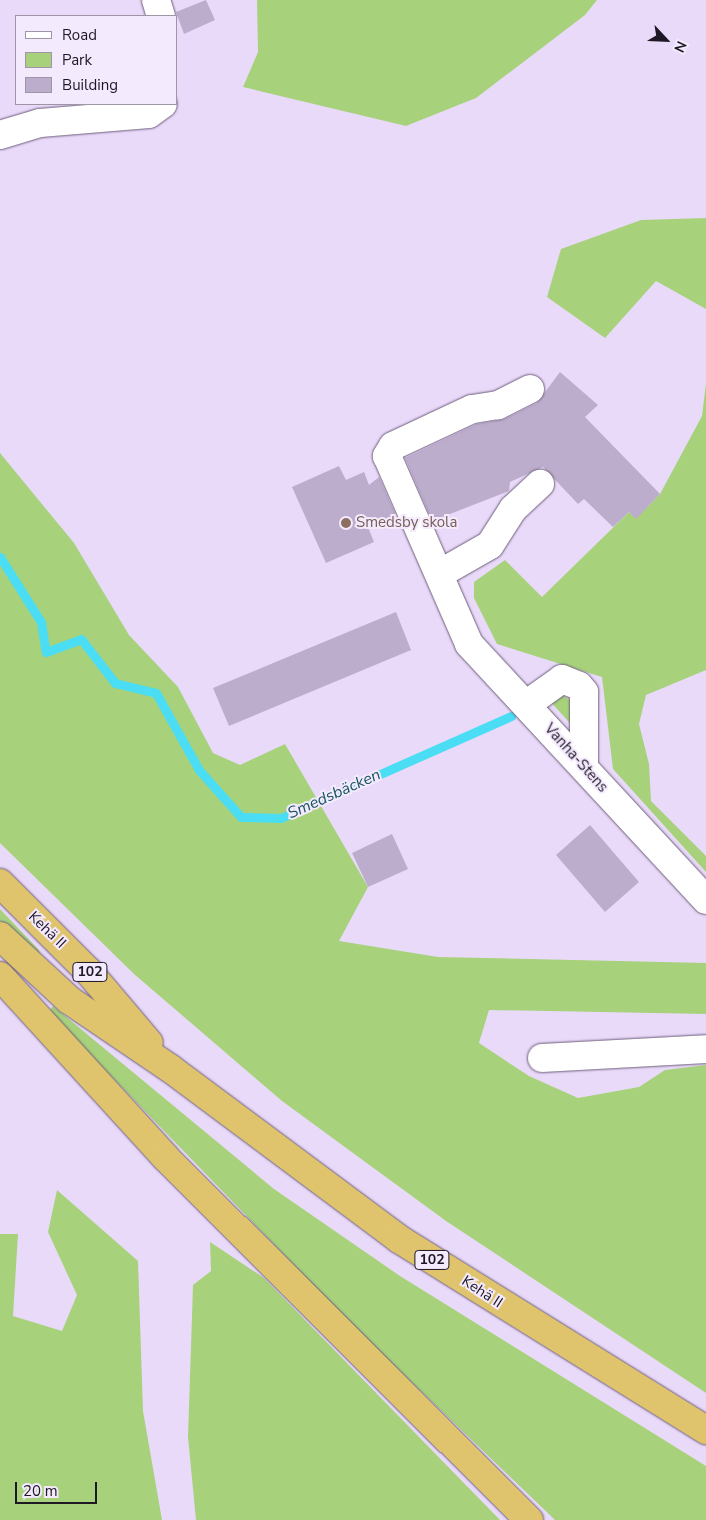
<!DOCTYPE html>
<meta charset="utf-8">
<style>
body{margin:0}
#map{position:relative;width:706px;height:1520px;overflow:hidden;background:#eadafa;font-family:"Nunito Sans",sans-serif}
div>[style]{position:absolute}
.green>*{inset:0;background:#a7d27b}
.stream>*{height:9px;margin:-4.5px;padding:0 4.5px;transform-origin:4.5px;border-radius:4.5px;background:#4addf4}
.building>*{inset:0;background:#bdadcd}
.roads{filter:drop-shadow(0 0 1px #6d5e7a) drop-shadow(0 0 1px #6d5e7a)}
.minor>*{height:28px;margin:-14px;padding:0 14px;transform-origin:14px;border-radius:14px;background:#fff}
.highway>*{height:28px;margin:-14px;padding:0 14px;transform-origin:14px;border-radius:14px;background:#dfc46d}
.dots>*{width:14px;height:14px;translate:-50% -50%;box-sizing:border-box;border:2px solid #f4eafe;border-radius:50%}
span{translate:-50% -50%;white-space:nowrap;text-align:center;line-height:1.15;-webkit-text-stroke:4px #f4eafe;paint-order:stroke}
.shield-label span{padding:1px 4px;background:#f4eafe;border:1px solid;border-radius:4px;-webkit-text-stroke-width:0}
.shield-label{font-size:14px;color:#1e1824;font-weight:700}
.education-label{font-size:15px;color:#785e54}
.left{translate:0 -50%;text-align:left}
.street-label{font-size:15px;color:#1e1824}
.water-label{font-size:16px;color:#17545d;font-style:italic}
.legend{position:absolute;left:15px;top:15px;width:162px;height:90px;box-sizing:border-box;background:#f4eafe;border:1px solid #9e96a7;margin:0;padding:6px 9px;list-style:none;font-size:15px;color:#1e1824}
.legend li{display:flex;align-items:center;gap:10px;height:25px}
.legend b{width:25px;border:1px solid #9e96a7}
.north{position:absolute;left:641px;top:15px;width:50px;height:50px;-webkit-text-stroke:4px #f4eafe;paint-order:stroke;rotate:115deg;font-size:14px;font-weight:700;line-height:20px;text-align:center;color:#1e1824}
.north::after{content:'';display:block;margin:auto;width:18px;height:22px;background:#1e1824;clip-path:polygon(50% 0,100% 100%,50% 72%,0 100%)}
.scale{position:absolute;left:15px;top:1482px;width:82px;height:22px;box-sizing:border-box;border:2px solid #1e1824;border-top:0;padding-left:6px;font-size:15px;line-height:18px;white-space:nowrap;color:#1e1824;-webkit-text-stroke:4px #f4eafe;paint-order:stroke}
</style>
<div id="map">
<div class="green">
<i style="clip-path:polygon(257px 0,597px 0,585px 15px,476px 98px,406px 126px,243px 87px,258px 52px)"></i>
<i style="clip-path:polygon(706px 218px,706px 309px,656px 281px,605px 338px,547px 297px,561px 249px,641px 220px)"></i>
<i style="clip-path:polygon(706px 383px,706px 670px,646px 695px,639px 724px,649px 764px,651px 801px,706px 856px,706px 872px,613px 769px,602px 677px,497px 644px,474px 598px,474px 582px,505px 560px,542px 597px,629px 512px,636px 518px,660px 494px,702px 416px)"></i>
<i style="clip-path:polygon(0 453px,74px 543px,129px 635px,178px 687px,213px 753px,240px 765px,285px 744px,368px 887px,339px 941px,438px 957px,706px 963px,706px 1014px,489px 1010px,479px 1043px,529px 1076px,578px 1098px,639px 1087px,665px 1070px,706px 1065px,706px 1393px,446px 1221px,282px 1101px,134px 974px,0 843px)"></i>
<i style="clip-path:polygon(562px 695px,573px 702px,577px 731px,549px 700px)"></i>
<i style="clip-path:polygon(0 909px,39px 950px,40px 954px,0 921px)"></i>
<i style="clip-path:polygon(53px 1006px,274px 1189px,400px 1276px,706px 1466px,706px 1520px,555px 1520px,351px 1324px,49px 1012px)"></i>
<i style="clip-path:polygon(57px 1190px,138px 1261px,143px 1411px,162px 1520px,0 1520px,0 1234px,18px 1234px,13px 1316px,62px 1331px,77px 1295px,48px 1232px)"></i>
<i style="clip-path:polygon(210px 1242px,264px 1278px,500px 1520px,196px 1520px,188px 1437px,193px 1285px,211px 1271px)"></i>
</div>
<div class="stream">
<i style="left:0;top:557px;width:77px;rotate:57.8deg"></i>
<i style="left:41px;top:622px;width:30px;rotate:81deg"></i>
<i style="left:46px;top:652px;width:37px;rotate:-20deg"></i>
<i style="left:81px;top:639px;width:56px;rotate:52.3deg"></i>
<i style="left:115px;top:683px;width:42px;rotate:13.7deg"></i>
<i style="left:156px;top:693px;width:88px;rotate:60.8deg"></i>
<i style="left:199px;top:770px;width:63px;rotate:48.2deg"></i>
<i style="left:241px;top:817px;width:40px;rotate:1.4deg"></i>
<i style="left:281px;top:818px;width:252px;rotate:-23.9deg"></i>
</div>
<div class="building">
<i style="clip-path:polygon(206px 0,215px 20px,184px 34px,176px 12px)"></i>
<i style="clip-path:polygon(560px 372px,598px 405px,585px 417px,660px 494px,636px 519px,629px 512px,613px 527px,584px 499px,578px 504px,543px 467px,510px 482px,509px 491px,432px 521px,405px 458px,477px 424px,505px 419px,537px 403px)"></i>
<i style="clip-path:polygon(339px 466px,346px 480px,364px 472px,369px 485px,379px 477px,396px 515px,368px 527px,374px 542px,326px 563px,292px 487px)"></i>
<i style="clip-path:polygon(396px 612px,411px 650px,229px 726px,213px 688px)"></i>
<i style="clip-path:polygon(590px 825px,639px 882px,605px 912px,556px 855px)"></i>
<i style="clip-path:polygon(392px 834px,408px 869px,368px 887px,352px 853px)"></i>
</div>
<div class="roads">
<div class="minor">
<i style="left:156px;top:0;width:17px;rotate:73deg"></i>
<i style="left:0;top:135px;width:42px;rotate:-16.7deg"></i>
<i style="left:40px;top:123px;width:109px;rotate:-4.7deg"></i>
<i style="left:149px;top:114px;width:17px;rotate:-36deg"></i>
<i style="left:530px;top:389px;width:36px;rotate:153deg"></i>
<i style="left:498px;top:405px;width:26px;rotate:171deg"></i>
<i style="left:472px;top:409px;width:87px;rotate:154.9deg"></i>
<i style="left:393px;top:446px;width:12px;rotate:121deg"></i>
<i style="left:387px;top:456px;width:205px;rotate:66.4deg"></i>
<i style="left:469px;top:644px;width:349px;rotate:47.2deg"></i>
<i style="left:441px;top:573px;width:56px;rotate:-29.7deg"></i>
<i style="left:490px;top:545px;width:43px;rotate:-57.4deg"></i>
<i style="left:513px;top:509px;width:37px;rotate:-43deg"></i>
<i style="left:527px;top:704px;width:43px;rotate:-35.5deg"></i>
<i style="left:562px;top:679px;width:18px;rotate:22deg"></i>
<i style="left:579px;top:686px;width:8px;rotate:50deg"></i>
<i style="left:584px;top:692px;width:75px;rotate:90deg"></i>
<i style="left:542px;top:1058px;width:164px;rotate:-3.1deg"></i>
</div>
<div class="highway">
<i style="left:0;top:883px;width:124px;rotate:45deg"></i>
<i style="left:88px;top:971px;width:94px;rotate:49.7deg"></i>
<i style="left:0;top:936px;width:94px;rotate:42.8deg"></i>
<i style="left:69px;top:1000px;width:123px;rotate:34.1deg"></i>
<i style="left:171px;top:1069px;width:284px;rotate:36.7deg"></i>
<i style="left:399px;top:1239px;width:362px;rotate:31.9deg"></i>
<i style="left:0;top:976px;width:245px;rotate:47.6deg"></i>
<i style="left:165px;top:1157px;width:514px;rotate:44.92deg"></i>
</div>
</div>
<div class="dots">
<i style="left:346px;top:523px;background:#8d6e63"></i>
</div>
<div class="shield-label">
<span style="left:90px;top:972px">102</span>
<span style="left:432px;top:1260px">102</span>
</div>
<div class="education-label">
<span class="left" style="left:356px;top:523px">Smedsby skola</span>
</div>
<div class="street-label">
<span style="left:576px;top:758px;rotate:48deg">Vanha-Stens</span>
<span style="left:47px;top:930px;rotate:44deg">Kehä II</span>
<span style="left:482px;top:1292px;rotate:33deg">Kehä II</span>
</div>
<div class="water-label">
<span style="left:334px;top:794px;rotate:-24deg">Smedsbäcken</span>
</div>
<ul class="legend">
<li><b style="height:6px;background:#fff"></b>Road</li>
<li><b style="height:14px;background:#a7d27b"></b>Park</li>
<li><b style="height:14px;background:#bdadcd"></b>Building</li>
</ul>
<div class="north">N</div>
<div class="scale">20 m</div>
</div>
